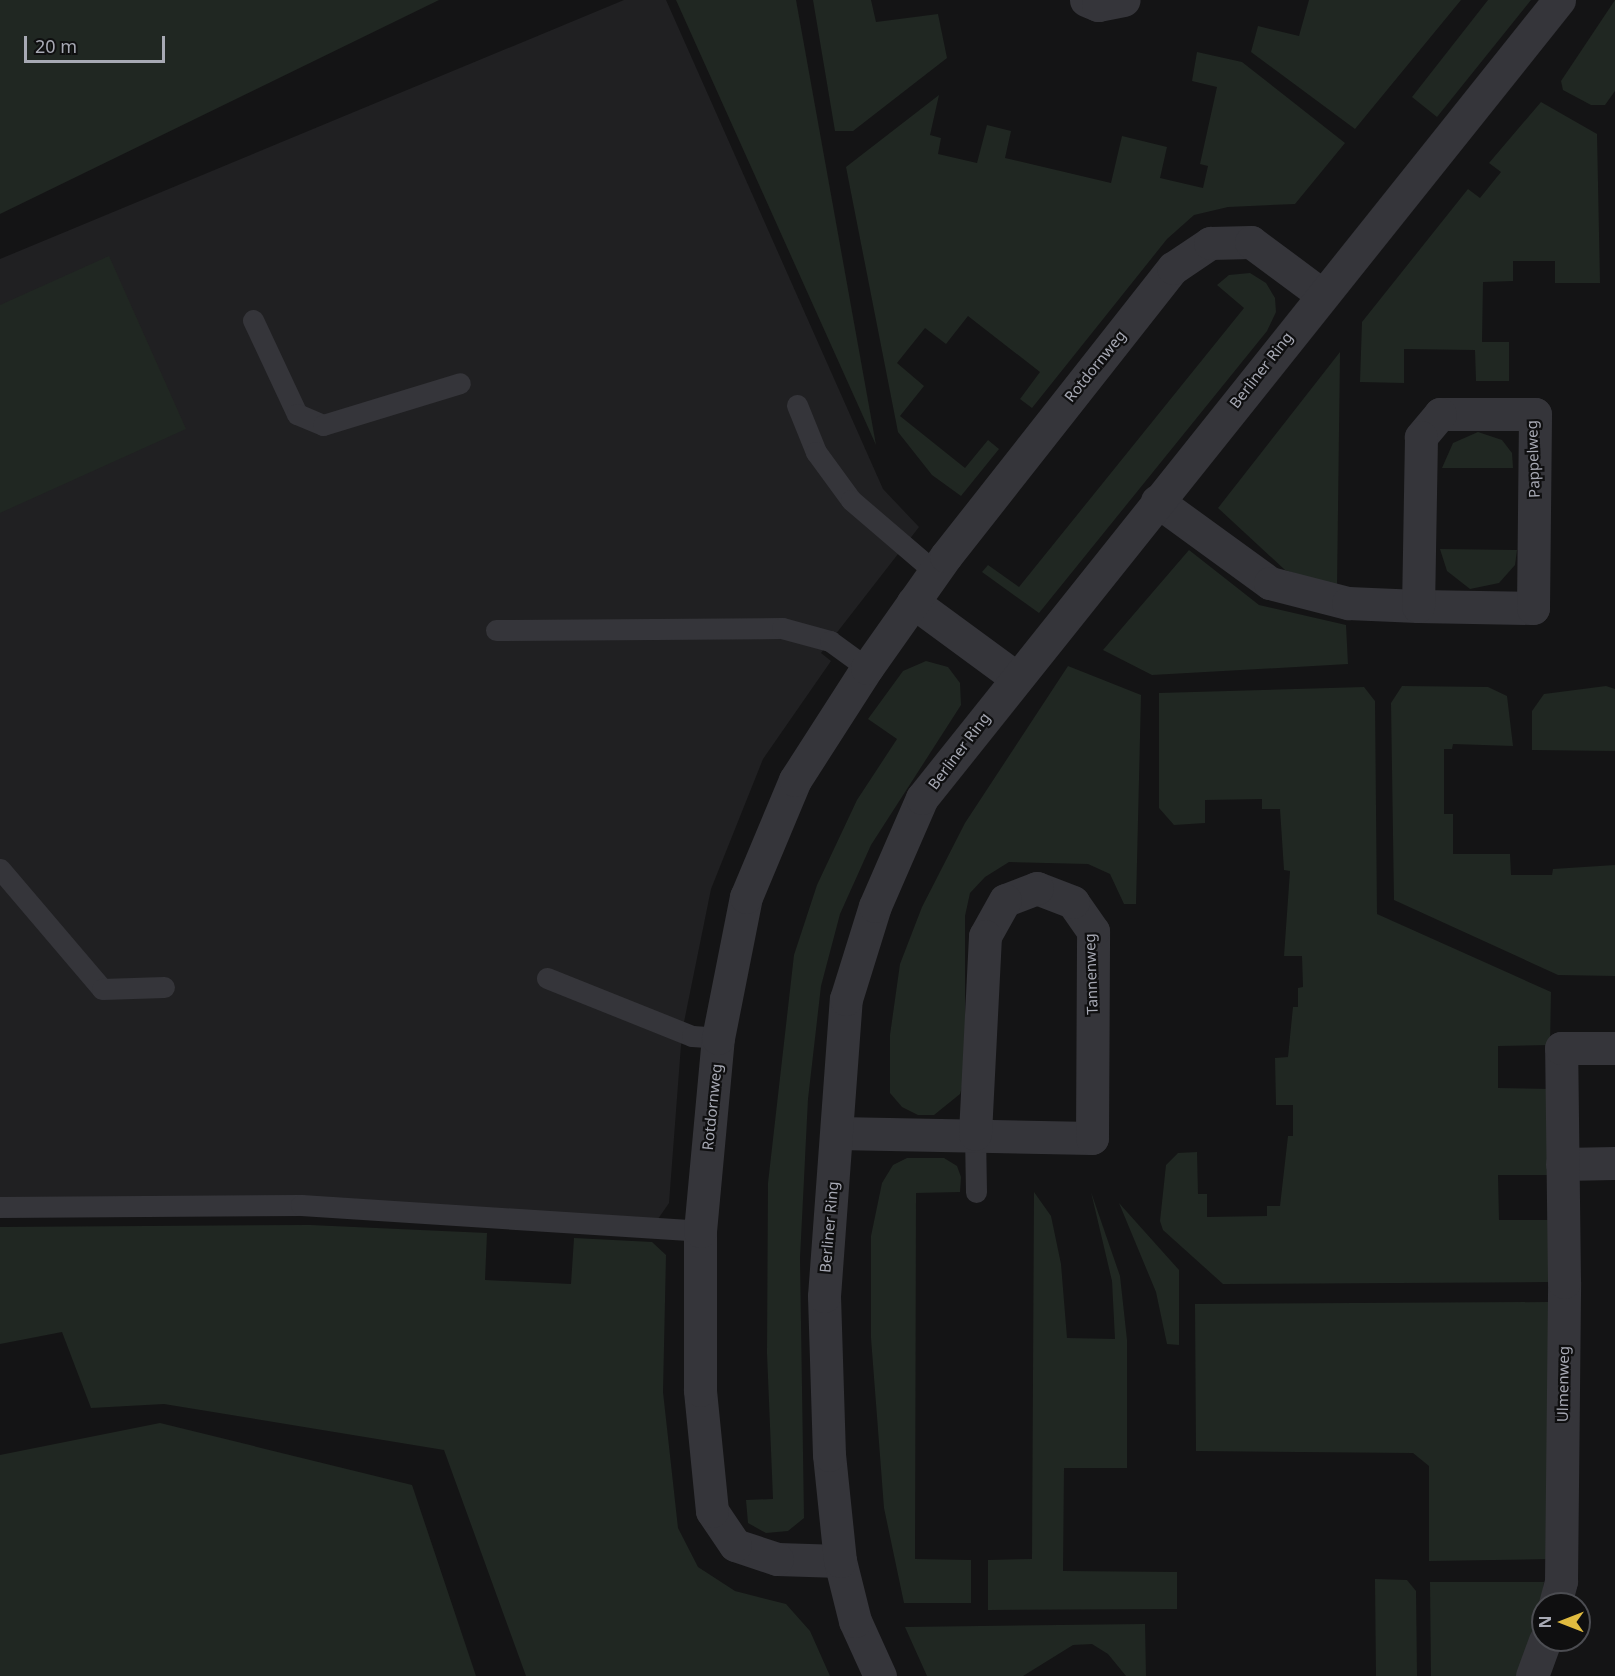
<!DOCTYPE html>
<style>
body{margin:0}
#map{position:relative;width:1615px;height:1676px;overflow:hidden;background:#141415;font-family:"Noto Sans",sans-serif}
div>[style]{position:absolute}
.built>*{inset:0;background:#202022}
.green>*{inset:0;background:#202722}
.lane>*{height:21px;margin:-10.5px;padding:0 10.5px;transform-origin:10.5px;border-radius:10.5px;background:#35353a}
.street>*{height:33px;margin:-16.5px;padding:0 16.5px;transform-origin:16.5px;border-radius:16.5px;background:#35353a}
span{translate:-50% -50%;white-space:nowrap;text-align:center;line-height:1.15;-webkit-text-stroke:4.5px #0f0f10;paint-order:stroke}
.street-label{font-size:15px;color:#a7a9b4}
.north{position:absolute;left:1531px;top:1592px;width:60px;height:60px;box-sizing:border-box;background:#0f0f10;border:2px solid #4c4d52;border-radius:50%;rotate:270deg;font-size:16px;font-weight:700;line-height:24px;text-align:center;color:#a7a9b4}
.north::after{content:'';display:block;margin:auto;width:21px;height:27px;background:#e1bc40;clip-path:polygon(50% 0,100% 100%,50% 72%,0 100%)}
.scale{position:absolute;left:24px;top:36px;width:141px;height:27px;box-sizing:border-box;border:3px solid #a7a9b4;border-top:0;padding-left:8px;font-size:18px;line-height:21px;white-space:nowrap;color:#a7a9b4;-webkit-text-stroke:4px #0f0f10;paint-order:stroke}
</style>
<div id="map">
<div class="built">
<i style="clip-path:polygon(624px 0,666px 0,883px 489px,919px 527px,821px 653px,831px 661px,763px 759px,711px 889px,682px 1032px,669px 1203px,658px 1219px,0 1201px,0 259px)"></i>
</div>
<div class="green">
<i style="clip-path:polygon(0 0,439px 0,0 214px)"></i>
<i style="clip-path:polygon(676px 0,796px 0,876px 445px)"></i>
<i style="clip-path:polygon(813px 0,871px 0,876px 22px,938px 14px,947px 58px,853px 131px,835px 131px)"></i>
<i style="clip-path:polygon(1309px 0,1461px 0,1355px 129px,1251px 52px,1258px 26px,1299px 36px)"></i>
<i style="clip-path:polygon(1488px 0,1531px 0,1437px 117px,1412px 97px)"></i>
<i style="clip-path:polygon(1615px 0,1615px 91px,1605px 105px,1591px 105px,1563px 90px,1561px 81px)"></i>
<i style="clip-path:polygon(1197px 52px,1242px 62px,1345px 143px,1295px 204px,1228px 207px,1194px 215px,1167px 239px,1032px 408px,1020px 399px,1040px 372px,968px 316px,946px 344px,925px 328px,897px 363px,924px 386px,900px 416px,965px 468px,988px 440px,999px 449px,961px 496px,932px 475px,898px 432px,846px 167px,939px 95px,930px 135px,941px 138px,938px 154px,977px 163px,987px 125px,1011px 131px,1005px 158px,1111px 183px,1122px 136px,1167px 147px,1160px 178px,1203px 188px,1208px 166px,1200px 164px,1217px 87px,1192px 81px)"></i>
<i style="clip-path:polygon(1541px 102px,1597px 134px,1600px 283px,1555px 283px,1555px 261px,1513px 261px,1513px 281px,1483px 282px,1482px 342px,1509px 342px,1509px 381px,1476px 381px,1475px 350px,1404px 349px,1404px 383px,1360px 382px,1362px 322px,1468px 189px,1480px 198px,1501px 172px,1489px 163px)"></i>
<i style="clip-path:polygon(109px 256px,186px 429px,0 513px,0 305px)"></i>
<i style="clip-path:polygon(1250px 273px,1266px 283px,1275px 298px,1276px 312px,1267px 331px,1039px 613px,982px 572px,988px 565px,1019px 587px,1244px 308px,1217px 285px,1229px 275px)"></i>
<i style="clip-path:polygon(1340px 352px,1337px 587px,1285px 570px,1218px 508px)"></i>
<i style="clip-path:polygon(1478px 432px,1502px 440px,1512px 453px,1513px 468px,1442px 468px,1453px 443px)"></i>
<i style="clip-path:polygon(1440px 549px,1517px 550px,1515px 565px,1499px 583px,1470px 589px,1447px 571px)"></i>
<i style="clip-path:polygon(1189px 550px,1259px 605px,1346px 625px,1348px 664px,1152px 675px,1103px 650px)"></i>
<i style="clip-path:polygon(926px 661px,948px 667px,960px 683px,961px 705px,871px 845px,840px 914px,821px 986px,808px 1099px,800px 1258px,804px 1518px,788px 1531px,766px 1533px,748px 1523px,746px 1500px,773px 1499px,767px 1353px,768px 1183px,794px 955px,817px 885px,857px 800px,897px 739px,868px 719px,903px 671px)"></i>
<i style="clip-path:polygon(1068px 666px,1141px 695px,1136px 904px,1124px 904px,1110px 874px,1088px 864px,1009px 862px,985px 877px,970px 893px,965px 916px,965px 1077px,960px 1094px,934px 1115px,918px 1115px,902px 1107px,890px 1093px,890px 1035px,900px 964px,922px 907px,965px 823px)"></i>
<i style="clip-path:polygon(1402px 686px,1488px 687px,1507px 696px,1513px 746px,1453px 744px,1452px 749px,1444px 749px,1444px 814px,1453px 814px,1453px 854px,1510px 854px,1511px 875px,1552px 875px,1553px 869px,1615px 865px,1615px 976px,1558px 975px,1394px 900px,1391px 703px)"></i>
<i style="clip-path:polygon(1606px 686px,1615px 689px,1615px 751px,1532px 750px,1532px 711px,1544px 694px)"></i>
<i style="clip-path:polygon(1364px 687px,1375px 701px,1377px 914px,1551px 992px,1550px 1045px,1498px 1046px,1498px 1088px,1551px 1089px,1551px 1175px,1498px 1175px,1499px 1220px,1550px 1220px,1550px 1282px,1223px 1284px,1163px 1230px,1160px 1221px,1166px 1165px,1178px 1153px,1197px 1152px,1198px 1194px,1207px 1194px,1207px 1217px,1267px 1216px,1267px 1206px,1280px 1206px,1288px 1136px,1293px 1136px,1293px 1105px,1276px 1105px,1275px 1058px,1288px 1057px,1293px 1007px,1298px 1007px,1298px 988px,1303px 987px,1302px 956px,1284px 956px,1290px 871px,1284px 870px,1280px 809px,1262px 809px,1262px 799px,1205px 800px,1205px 823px,1174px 825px,1159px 808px,1159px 693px)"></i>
<i style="clip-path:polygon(907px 1158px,944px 1158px,957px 1166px,961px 1177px,960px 1192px,916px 1193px,915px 1559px,971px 1560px,971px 1603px,904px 1603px,884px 1508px,871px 1338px,871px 1236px,882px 1183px,893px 1165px)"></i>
<i style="clip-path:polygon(1034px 1192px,1051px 1216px,1061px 1264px,1067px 1338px,1115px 1339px,1112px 1281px,1091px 1192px,1120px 1276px,1127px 1340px,1127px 1468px,1064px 1468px,1063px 1571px,1177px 1572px,1177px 1609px,988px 1610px,988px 1560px,1032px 1559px)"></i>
<i style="clip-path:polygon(1119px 1203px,1179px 1270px,1179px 1345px,1167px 1344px,1156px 1292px)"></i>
<i style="clip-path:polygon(310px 1225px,487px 1233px,485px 1280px,571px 1284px,574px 1238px,652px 1242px,666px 1255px,663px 1392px,678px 1528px,698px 1567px,735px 1591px,786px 1604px,810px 1631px,830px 1676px,526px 1676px,444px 1450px,164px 1404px,91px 1408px,62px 1332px,0 1344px,0 1227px)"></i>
<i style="clip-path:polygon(1548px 1302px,1549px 1559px,1429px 1561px,1429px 1466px,1413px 1453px,1196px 1451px,1195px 1304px)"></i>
<i style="clip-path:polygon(160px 1423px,412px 1485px,476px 1676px,0 1676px,0 1455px)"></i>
<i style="clip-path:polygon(1375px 1579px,1407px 1580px,1416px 1591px,1417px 1676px,1376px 1676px)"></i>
<i style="clip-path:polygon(1430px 1582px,1544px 1582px,1539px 1626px,1521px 1676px,1431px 1676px)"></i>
<i style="clip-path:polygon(1145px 1624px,1146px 1676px,1126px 1676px,1108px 1654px,1092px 1644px,1073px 1645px,1023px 1676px,927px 1676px,905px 1627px)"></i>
</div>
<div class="lane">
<i style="left:253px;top:320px;width:104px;rotate:64.9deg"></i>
<i style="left:297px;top:414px;width:28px;rotate:23deg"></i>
<i style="left:323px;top:425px;width:143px;rotate:-17deg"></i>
<i style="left:797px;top:405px;width:51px;rotate:68deg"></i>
<i style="left:816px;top:452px;width:59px;rotate:53.9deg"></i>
<i style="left:851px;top:500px;width:111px;rotate:40.6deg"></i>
<i style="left:496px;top:630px;width:286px;rotate:-0.4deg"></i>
<i style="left:782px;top:628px;width:50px;rotate:15.2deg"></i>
<i style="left:830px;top:641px;width:46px;rotate:36.1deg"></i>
<i style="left:0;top:869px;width:157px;rotate:49.6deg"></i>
<i style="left:102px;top:989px;width:62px;rotate:-1.8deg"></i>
<i style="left:547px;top:978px;width:156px;rotate:21.8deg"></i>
<i style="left:692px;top:1036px;width:26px;rotate:4deg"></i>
<i style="left:975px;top:1134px;width:58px;rotate:89deg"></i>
<i style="left:0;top:1207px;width:301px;rotate:-0.4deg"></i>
<i style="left:301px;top:1205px;width:400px;rotate:3.7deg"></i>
</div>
<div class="street">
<i style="left:1086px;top:0;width:13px;rotate:23deg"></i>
<i style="left:1098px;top:5px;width:26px;rotate:-11deg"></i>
<i style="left:1157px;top:501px;width:140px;rotate:36deg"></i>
<i style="left:1270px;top:583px;width:81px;rotate:14.4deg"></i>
<i style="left:1348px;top:603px;width:70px;rotate:2.5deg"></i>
<i style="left:1418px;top:606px;width:115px;rotate:1deg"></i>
<i style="left:1533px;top:608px;width:194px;rotate:-89.4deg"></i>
<i style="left:1535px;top:414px;width:95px;rotate:180deg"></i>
<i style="left:1440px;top:414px;width:30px;rotate:130deg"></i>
<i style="left:1421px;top:437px;width:169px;rotate:91deg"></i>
<i style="left:913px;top:602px;width:127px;rotate:36.3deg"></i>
<i style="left:837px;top:1133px;width:255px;rotate:1.1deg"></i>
<i style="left:1092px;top:1138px;width:207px;rotate:-89.7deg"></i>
<i style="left:1093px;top:931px;width:35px;rotate:-125deg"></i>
<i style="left:1073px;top:902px;width:39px;rotate:-159deg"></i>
<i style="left:1037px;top:888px;width:34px;rotate:159deg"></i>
<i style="left:1005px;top:900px;width:41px;rotate:119.1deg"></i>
<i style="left:985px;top:936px;width:198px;rotate:92.9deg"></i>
<i style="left:1562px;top:1164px;width:53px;rotate:-1.1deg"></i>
<i style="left:840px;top:1561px;width:63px;rotate:-178.2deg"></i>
<i style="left:777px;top:1559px;width:44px;rotate:-161.6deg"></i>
<i style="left:735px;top:1545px;width:41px;rotate:-124.1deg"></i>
<i style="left:712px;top:1511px;width:122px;rotate:-95.7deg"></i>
<i style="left:700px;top:1390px;width:159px;rotate:-90deg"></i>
<i style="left:700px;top:1231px;width:194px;rotate:-84.7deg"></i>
<i style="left:718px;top:1038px;width:144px;rotate:-78.8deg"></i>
<i style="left:746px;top:897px;width:127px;rotate:-67.3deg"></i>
<i style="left:795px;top:780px;width:133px;rotate:-57.3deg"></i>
<i style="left:867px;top:668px;width:137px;rotate:-54.8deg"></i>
<i style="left:946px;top:556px;width:367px;rotate:-51.8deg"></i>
<i style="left:1173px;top:268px;width:45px;rotate:-34deg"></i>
<i style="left:1210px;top:243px;width:41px;rotate:-1.4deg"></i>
<i style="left:1251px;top:242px;width:87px;rotate:36.6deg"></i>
<i style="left:1555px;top:1604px;width:24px;rotate:-75deg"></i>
<i style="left:1561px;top:1581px;width:299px;rotate:-89.4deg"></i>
<i style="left:1564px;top:1282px;width:234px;rotate:-90.7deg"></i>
<i style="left:1561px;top:1048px;width:54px"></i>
<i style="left:880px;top:1676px;width:60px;rotate:-114.4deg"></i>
<i style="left:855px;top:1621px;width:62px;rotate:-104deg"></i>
<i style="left:840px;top:1561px;width:107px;rotate:-95.9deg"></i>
<i style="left:829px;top:1455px;width:159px;rotate:-91.8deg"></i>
<i style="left:824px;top:1296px;width:298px;rotate:-85.8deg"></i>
<i style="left:846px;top:999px;width:97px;rotate:-72.7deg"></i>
<i style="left:875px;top:906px;width:118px;rotate:-66.5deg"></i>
<i style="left:922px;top:798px;width:1021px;rotate:-51.4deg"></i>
<i style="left:1532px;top:1676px;width:38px;rotate:-70deg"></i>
</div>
<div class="street-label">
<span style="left:1095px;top:366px;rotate:-51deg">Rotdornweg</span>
<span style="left:1261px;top:370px;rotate:-52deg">Berliner Ring</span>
<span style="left:1533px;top:459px;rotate:-92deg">Pappelweg</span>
<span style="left:959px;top:751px;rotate:-53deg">Berliner Ring</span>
<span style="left:1091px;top:974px;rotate:-92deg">Tannenweg</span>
<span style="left:712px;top:1107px;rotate:-84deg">Rotdornweg</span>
<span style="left:829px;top:1227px;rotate:-85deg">Berliner Ring</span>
<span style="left:1563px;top:1384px;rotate:-89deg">Ulmenweg</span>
</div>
<div class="north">N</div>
<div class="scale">20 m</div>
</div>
